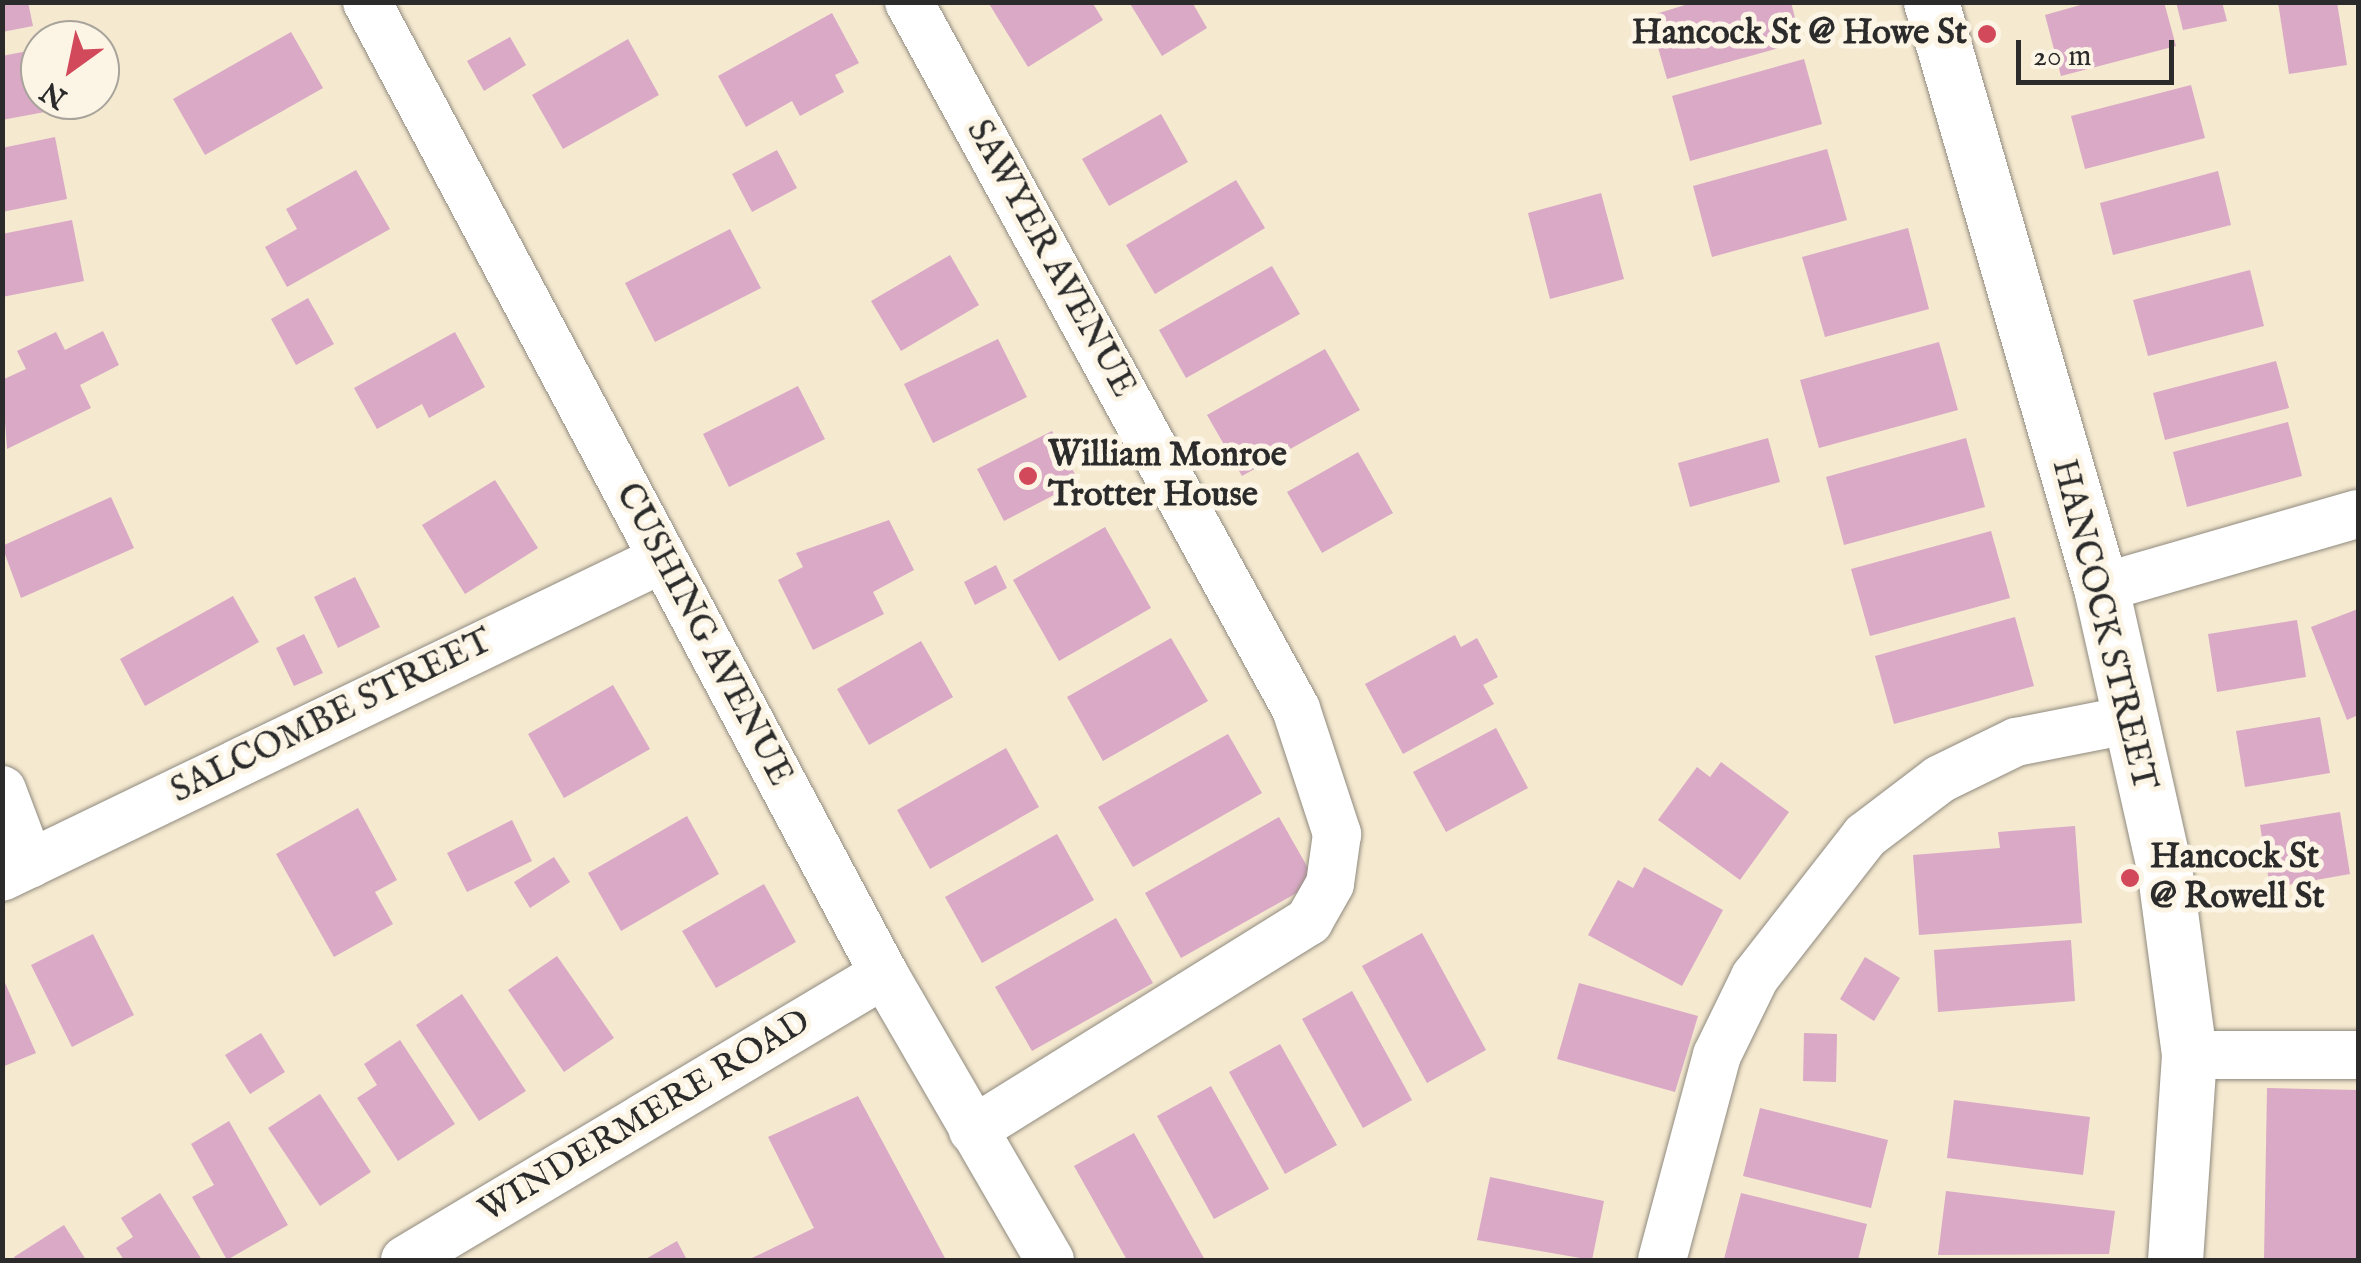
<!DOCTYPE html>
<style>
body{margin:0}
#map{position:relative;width:2361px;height:1263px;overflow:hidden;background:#f5e9d0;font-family:"IM FELL English",serif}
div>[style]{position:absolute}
.building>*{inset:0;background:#d9a9c6}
.roads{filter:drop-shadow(0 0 2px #908a7e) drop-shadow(0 0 2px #908a7e)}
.street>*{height:48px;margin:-24px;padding:0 24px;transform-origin:24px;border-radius:24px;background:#fff}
.secondary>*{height:55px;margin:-27.5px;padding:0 27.5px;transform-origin:27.5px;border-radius:27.5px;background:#fff}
.dots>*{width:28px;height:28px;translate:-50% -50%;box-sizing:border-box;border:5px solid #fcf5e5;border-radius:50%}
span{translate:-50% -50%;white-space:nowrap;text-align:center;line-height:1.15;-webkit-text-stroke:10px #fcf5e5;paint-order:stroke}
.poi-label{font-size:35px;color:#2b2b2b;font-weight:700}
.right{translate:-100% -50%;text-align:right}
.left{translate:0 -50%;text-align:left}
.street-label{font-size:35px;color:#2b2b2b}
.frame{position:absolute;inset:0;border:5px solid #2b2b2b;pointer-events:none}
.north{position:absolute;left:20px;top:20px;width:100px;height:100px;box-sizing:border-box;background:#fcf5e5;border:2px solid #a8a49b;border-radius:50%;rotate:213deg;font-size:28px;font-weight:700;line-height:40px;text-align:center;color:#2b2b2b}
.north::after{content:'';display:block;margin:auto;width:35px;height:45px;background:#d1495b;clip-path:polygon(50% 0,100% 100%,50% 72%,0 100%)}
.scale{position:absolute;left:2016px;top:40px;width:158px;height:45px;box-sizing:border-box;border:5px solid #2b2b2b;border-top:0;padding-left:12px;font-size:30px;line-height:35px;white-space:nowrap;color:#2b2b2b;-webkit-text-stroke:8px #fcf5e5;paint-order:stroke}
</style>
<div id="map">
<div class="building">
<i style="clip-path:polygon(2px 2px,28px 2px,33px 26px,2px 32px)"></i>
<i style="clip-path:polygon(988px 2px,1092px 2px,1103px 20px,1028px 67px)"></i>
<i style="clip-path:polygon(1129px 2px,1192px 2px,1207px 28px,1162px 56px)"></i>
<i style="clip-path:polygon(1695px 2px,1791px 2px,1801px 42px,1667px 79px,1649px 16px)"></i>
<i style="clip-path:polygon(2091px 2px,2164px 2px,2176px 46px,2061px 76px,2045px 15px)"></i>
<i style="clip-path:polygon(2176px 2px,2222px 2px,2227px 21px,2183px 30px)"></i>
<i style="clip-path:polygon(2278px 2px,2337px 2px,2347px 65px,2289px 74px)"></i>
<i style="clip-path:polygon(832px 13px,859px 63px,835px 75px,844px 92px,800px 116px,792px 101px,746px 127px,718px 76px)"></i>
<i style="clip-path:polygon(291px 32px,323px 88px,205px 155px,173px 99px)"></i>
<i style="clip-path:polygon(510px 37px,526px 65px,484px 91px,467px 61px)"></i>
<i style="clip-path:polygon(628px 39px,659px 95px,563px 149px,532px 95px)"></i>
<i style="clip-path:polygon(38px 49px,40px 100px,50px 111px,2px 120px,2px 56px)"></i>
<i style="clip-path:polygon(1804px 59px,1822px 124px,1690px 161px,1672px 96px)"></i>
<i style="clip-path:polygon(2191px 85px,2205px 138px,2085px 169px,2071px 116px)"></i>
<i style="clip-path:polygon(1161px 114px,1188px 162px,1109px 206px,1082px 159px)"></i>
<i style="clip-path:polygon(55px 137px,67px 199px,2px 212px,2px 148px)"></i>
<i style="clip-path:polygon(1827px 149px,1847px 220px,1712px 257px,1693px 186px)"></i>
<i style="clip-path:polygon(777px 150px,797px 188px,752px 212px,732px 174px)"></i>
<i style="clip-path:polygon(356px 170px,390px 229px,287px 287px,265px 247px,297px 229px,286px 209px)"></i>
<i style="clip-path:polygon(2218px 171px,2231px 225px,2113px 255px,2100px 203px)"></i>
<i style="clip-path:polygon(1236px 180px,1265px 228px,1155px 294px,1126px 245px)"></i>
<i style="clip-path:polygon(1601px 193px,1624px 279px,1550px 299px,1528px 213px)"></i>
<i style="clip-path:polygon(72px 220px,84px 281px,2px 297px,2px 234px)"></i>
<i style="clip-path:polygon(1908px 228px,1929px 309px,1825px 337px,1802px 257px)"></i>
<i style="clip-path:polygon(730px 229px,761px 288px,655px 342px,625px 283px)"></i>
<i style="clip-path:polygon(950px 255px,979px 305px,901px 351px,871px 301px)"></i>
<i style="clip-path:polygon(1272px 266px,1300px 314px,1186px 378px,1159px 330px)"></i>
<i style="clip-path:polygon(2250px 270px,2264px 326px,2148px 356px,2133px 300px)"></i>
<i style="clip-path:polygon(308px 298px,334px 344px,296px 365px,271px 319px)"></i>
<i style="clip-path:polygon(103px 331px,119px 365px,80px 385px,91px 408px,7px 449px,2px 380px,26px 369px,17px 351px,56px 332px,65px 350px)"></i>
<i style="clip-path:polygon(455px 332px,485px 387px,429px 418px,422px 404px,377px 429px,354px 388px)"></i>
<i style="clip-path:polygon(998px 339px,1027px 397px,933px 443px,904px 384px)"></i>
<i style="clip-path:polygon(1939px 342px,1958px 410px,1819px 448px,1800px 380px)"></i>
<i style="clip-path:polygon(1325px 349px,1360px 410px,1242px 476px,1207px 415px)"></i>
<i style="clip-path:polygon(2276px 361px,2289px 408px,2165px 440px,2153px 393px)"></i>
<i style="clip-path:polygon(798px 386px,825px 439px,729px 487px,703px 434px)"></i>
<i style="clip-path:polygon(2288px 422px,2302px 476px,2187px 507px,2173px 452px)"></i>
<i style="clip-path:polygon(1052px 431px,1079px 482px,1004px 521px,977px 469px)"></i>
<i style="clip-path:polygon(1768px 438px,1780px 482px,1690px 507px,1678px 463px)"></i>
<i style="clip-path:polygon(1966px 438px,1985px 507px,1844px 545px,1826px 477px)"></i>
<i style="clip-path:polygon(1358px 452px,1393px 513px,1322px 553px,1287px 492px)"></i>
<i style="clip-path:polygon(495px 480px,538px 548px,465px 594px,422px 525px)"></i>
<i style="clip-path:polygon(111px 497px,134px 548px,21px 598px,2px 546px)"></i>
<i style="clip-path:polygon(889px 520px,914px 570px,873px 592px,884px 614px,813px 650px,778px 580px,803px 567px,796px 553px)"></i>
<i style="clip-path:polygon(1105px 527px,1151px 608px,1059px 661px,1013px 580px)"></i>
<i style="clip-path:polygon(1991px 531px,2010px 598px,1870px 636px,1851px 569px)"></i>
<i style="clip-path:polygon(996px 565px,1007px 588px,975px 605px,964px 582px)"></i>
<i style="clip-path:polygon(355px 577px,380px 627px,338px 648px,314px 597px)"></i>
<i style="clip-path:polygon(233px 596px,259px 642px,145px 706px,120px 659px)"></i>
<i style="clip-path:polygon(2358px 609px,2358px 715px,2347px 720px,2311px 627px)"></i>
<i style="clip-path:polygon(2015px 617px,2034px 686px,1894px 724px,1875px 656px)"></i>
<i style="clip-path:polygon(2297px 620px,2306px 677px,2217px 692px,2208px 634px)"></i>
<i style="clip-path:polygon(304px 634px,323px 673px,294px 686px,276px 648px)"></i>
<i style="clip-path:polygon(1455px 635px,1461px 647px,1477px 638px,1498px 677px,1483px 685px,1494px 704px,1403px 754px,1365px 684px)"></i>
<i style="clip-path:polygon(1171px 638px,1208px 701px,1103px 761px,1067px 697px)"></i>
<i style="clip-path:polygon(921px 641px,953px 697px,869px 745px,837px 689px)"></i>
<i style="clip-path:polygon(613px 685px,650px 749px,564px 798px,528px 734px)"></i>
<i style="clip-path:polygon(2320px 717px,2330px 773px,2245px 787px,2236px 731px)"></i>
<i style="clip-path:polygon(1496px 728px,1528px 788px,1446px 832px,1413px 772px)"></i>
<i style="clip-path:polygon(1228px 734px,1262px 793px,1133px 867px,1098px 807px)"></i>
<i style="clip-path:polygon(1006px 748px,1039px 807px,930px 869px,897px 810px)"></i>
<i style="clip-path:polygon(1721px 762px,1789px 812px,1740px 880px,1658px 820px,1697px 767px,1710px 777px)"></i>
<i style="clip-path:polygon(358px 808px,397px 880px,375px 892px,393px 924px,334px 957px,276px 854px)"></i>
<i style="clip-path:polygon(2340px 812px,2350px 874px,2270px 888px,2260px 825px)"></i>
<i style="clip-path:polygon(687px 816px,719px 874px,621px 931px,588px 873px)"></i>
<i style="clip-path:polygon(1279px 817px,1316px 882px,1181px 958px,1145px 893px)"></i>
<i style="clip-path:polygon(512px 820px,532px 861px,467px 892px,447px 853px)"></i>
<i style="clip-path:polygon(2075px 826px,2082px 923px,1919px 935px,1913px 855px,2000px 848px,1998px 832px)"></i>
<i style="clip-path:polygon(1057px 834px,1094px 900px,982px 963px,945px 897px)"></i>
<i style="clip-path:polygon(554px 857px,570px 882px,530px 908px,514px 882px)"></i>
<i style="clip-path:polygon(1644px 867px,1723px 910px,1682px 986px,1588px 935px,1618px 880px,1633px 888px)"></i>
<i style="clip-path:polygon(764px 884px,796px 942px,716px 988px,682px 931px)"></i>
<i style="clip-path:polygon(1116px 918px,1153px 983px,1032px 1051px,995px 987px)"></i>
<i style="clip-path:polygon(1422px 933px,1486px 1050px,1427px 1083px,1362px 966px)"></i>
<i style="clip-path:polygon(93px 934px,134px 1015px,72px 1047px,31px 965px)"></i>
<i style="clip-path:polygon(2071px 940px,2075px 1001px,1938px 1012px,1934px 950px)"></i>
<i style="clip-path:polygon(557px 956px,614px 1038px,564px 1072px,508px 990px)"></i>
<i style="clip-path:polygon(1865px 957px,1900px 978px,1874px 1021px,1840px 999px)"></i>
<i style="clip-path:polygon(2px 976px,36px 1053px,2px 1067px)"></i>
<i style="clip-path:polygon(1579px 983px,1698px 1016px,1675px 1092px,1557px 1059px)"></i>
<i style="clip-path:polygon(1352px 991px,1412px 1100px,1363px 1128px,1302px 1019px)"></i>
<i style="clip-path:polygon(462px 994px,526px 1091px,479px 1121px,416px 1025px)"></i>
<i style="clip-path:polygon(261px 1033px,285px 1072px,250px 1094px,225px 1055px)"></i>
<i style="clip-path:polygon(1804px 1033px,1837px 1034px,1836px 1082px,1803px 1081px)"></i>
<i style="clip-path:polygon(400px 1040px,455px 1124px,398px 1161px,357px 1098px,377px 1085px,364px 1064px)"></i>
<i style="clip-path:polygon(1280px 1044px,1337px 1145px,1285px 1174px,1229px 1072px)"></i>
<i style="clip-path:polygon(1211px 1086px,1269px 1189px,1214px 1219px,1157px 1116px)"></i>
<i style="clip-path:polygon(2267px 1088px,2358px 1090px,2358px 1260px,2264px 1260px)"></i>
<i style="clip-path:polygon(320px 1094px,371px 1172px,320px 1206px,268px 1128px)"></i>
<i style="clip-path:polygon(858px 1096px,946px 1260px,748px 1260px,814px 1228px,768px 1137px)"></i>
<i style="clip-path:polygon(1954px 1100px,2090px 1117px,2083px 1175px,1947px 1158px)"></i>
<i style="clip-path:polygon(1760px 1108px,1888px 1140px,1871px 1208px,1743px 1176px)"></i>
<i style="clip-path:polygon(229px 1121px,288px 1225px,227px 1260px,192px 1197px,214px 1185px,191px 1144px)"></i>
<i style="clip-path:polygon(1134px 1133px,1205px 1260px,1127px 1260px,1074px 1166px)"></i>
<i style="clip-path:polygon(1490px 1177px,1604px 1201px,1592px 1260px,1477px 1240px)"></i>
<i style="clip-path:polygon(1946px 1191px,2115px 1211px,2109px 1254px,1938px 1255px)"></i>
<i style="clip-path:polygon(160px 1193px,202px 1260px,124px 1260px,116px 1248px,133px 1237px,121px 1218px)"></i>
<i style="clip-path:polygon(1741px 1193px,1867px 1224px,1858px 1260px,1724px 1259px)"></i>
<i style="clip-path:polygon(64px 1225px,86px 1260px,16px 1260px,14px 1257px)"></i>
<i style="clip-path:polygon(677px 1241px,687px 1260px,644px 1260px)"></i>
</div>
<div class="roads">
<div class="street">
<i style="left:367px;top:2px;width:1101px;rotate:61.99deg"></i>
<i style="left:884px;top:974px;width:331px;rotate:59.9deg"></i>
<i style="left:909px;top:2px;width:806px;rotate:61.3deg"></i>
<i style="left:1296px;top:709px;width:132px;rotate:71.8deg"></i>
<i style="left:1337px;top:834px;width:50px;rotate:98deg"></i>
<i style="left:1330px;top:884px;width:43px;rotate:119.6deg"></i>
<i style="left:1309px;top:921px;width:396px;rotate:148.1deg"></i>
<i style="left:2101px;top:588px;width:267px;rotate:-16.1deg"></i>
<i style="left:2px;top:790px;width:79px;rotate:69.3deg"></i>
<i style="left:2px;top:877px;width:733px;rotate:-25.73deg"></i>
<i style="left:2189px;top:1055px;width:169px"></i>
<i style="left:405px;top:1260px;width:558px;rotate:-30.84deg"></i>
<i style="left:1662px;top:1260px;width:212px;rotate:-75deg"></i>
<i style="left:1717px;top:1055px;width:87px;rotate:-64deg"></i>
<i style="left:1755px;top:977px;width:179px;rotate:-52deg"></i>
<i style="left:1865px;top:836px;width:94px;rotate:-37.2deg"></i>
<i style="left:1940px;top:779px;width:85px;rotate:-26deg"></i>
<i style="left:2016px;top:742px;width:114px;rotate:-11.1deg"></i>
</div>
<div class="secondary">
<i style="left:1931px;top:2px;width:610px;rotate:73.82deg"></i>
<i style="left:2101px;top:588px;width:286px;rotate:77.3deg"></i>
<i style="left:2164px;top:867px;width:190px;rotate:82.4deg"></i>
<i style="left:2189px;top:1055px;width:205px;rotate:93.9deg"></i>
</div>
</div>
<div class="dots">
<i style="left:1987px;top:34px;background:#d1495b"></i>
<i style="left:1028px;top:476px;background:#d1495b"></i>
<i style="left:2130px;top:878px;background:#d1495b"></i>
</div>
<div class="poi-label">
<span class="right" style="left:1967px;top:34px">Hancock St @ Howe St</span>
<span class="left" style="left:1048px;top:476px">William Monroe<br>Trotter House</span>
<span class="left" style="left:2150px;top:878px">Hancock St<br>@ Rowell St</span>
</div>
<div class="street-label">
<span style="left:1050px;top:259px;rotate:61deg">SAWYER AVENUE</span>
<span style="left:2103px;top:625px;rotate:76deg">HANCOCK STREET</span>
<span style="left:703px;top:635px;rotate:62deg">CUSHING AVENUE</span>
<span style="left:332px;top:717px;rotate:-26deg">SALCOMBE STREET</span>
<span style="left:645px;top:1117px;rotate:-31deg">WINDERMERE ROAD</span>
</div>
<div class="frame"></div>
<div class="north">N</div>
<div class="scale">20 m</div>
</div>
